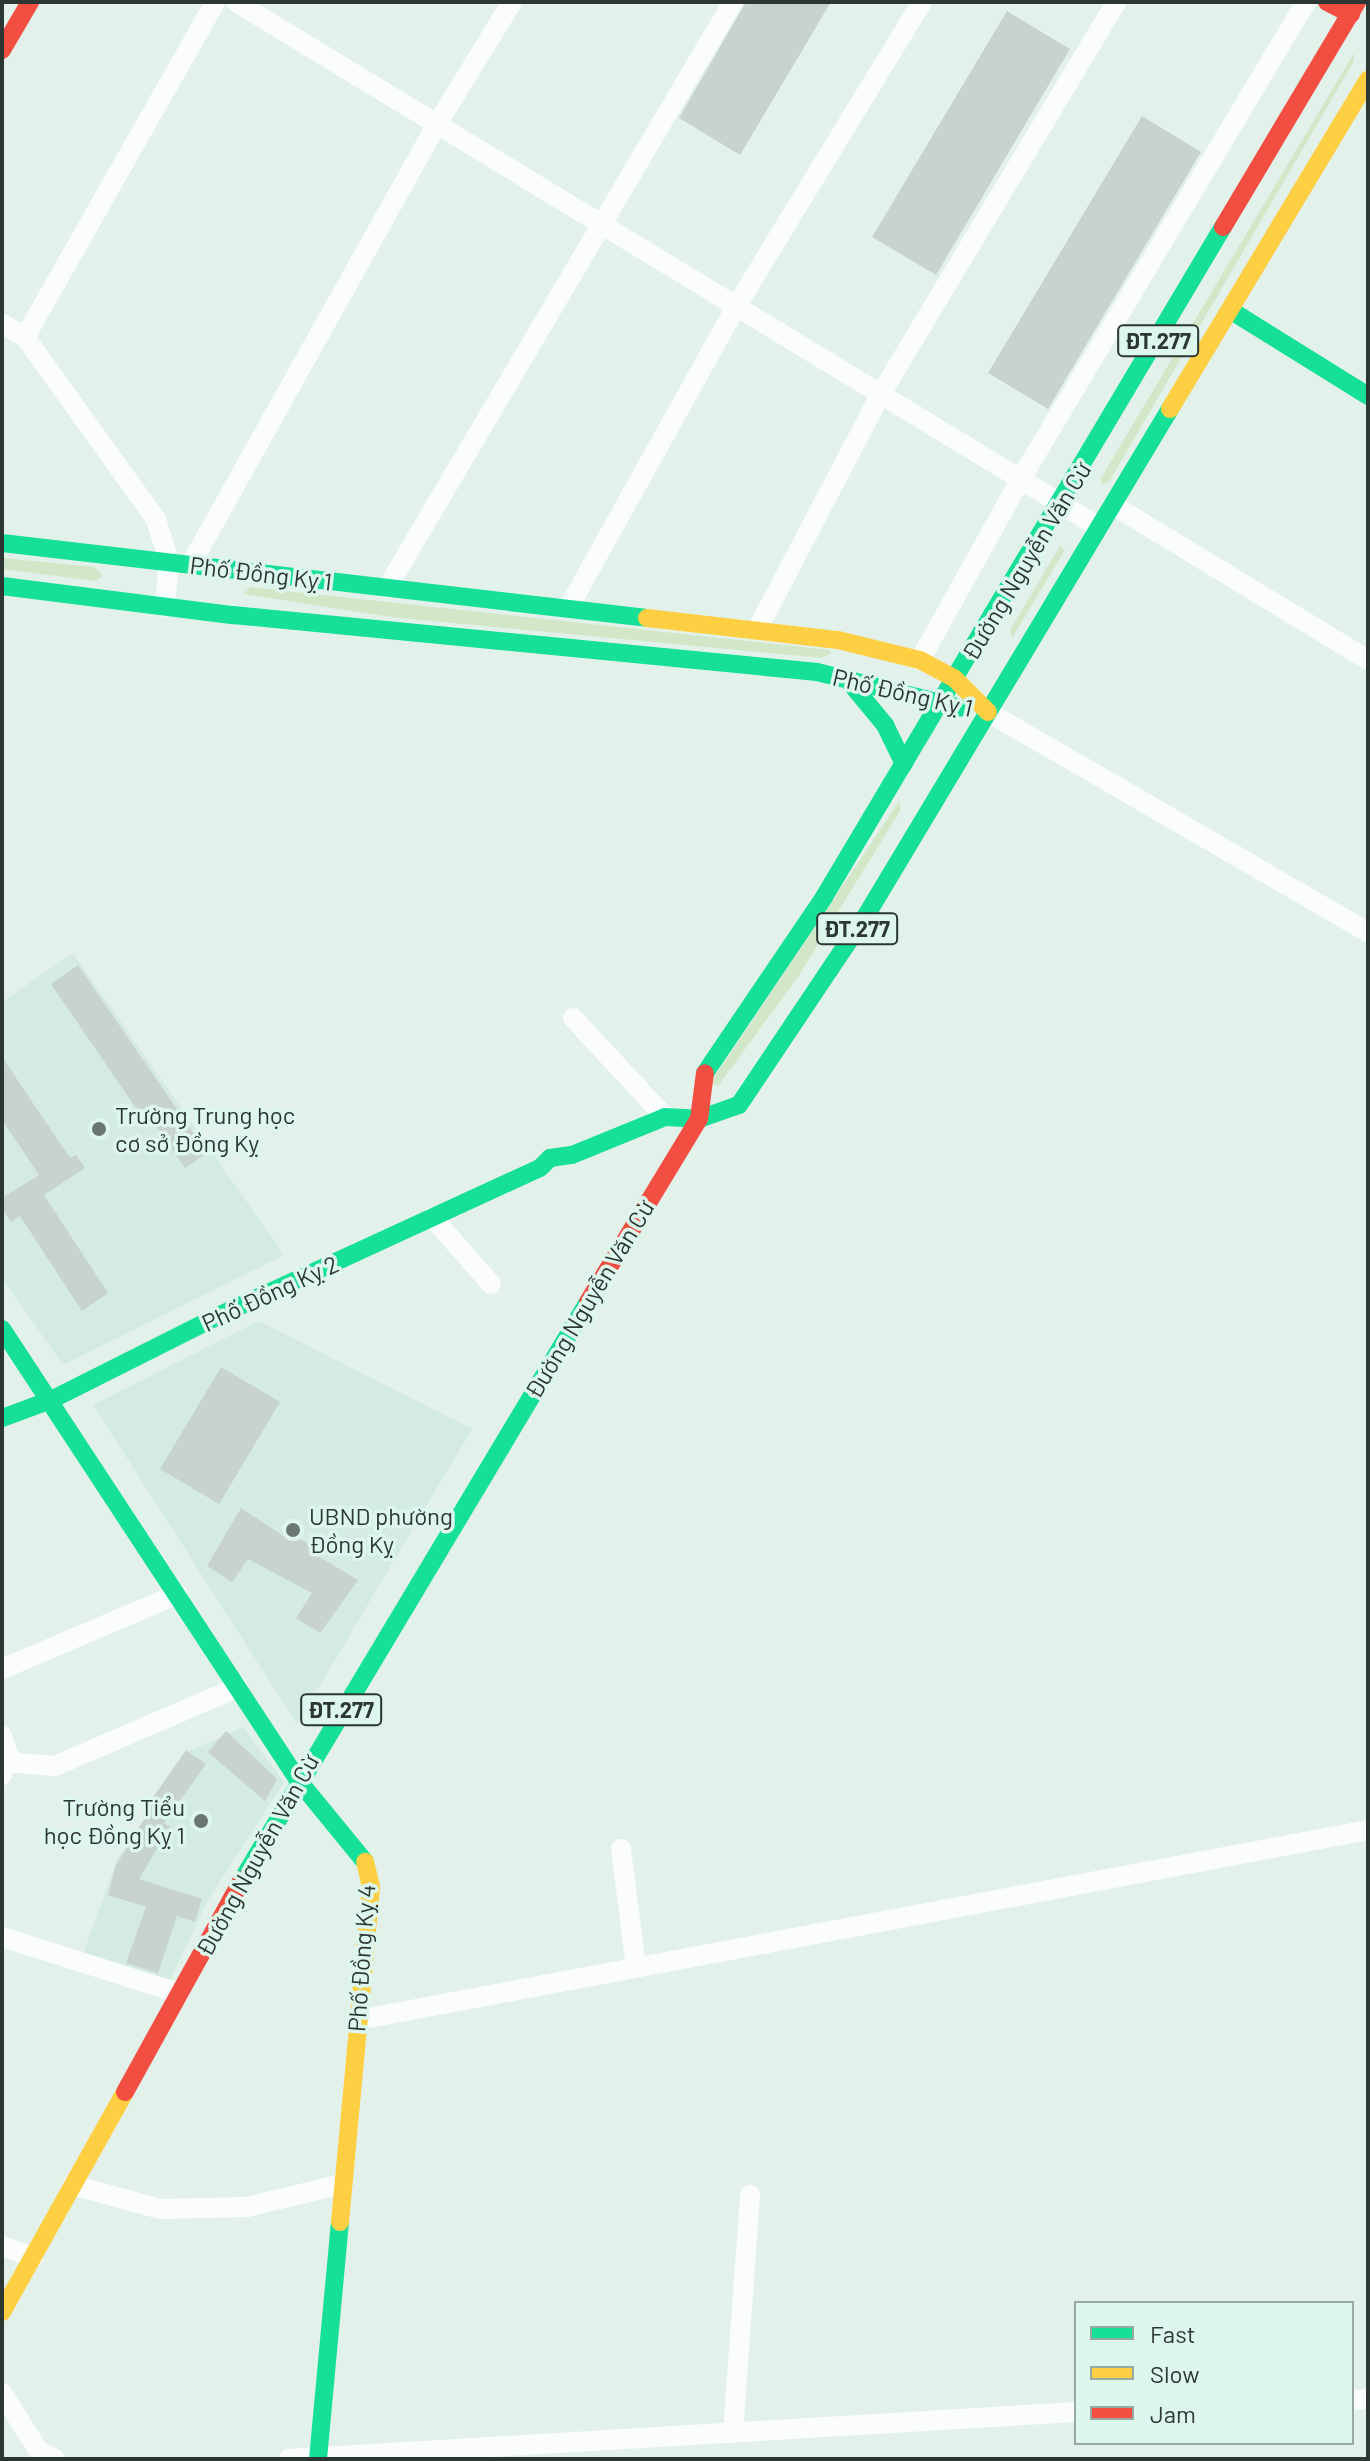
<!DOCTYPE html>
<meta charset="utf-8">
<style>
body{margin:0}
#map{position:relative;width:1370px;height:2461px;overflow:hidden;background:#e3f1eb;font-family:Barlow,sans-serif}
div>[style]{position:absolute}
.built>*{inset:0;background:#d3ebe1}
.green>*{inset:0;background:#d2e7c8}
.building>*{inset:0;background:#c8d3d0}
.street>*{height:20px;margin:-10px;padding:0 10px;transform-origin:10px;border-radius:10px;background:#fbfdfc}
.fast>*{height:18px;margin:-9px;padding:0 9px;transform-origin:9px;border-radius:9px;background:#16e098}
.slow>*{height:18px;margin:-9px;padding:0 9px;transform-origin:9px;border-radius:9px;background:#ffcf43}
.jam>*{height:18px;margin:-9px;padding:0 9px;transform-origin:9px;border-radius:9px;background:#f24e42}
.dots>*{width:22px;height:22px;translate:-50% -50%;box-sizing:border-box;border:4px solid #ddf7ec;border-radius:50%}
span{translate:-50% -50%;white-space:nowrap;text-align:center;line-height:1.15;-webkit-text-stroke:7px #ddf7ec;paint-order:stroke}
.shield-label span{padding:2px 6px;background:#ddf7ec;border:2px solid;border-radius:6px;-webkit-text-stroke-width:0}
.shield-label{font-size:22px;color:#2c3632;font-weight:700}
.street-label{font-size:24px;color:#2c3632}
.poi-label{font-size:24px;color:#2c3632}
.left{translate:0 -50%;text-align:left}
.right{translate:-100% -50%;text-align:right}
.frame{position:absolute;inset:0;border:4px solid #2c3632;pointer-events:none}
.legend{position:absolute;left:1074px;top:2301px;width:280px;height:144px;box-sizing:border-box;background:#ddf7ec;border:2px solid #96aaa2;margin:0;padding:10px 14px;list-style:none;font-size:24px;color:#2c3632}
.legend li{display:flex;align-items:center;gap:16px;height:40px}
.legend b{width:40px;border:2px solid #96aaa2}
</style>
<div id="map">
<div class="built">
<i style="clip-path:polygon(73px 953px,284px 1255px,63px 1365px,2px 1278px,2px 1002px)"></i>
<i style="clip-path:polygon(259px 1321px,472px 1429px,297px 1724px,93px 1405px)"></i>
<i style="clip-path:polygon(243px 1727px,284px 1782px,208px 1900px,167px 1986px,82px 1957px,117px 1860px,187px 1752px)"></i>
</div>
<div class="green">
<i style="clip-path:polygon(1354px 53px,1354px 61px,1109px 482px,1102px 484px,1101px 478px)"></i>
<i style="clip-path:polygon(1060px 546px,1065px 550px,1012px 638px,1010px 630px)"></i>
<i style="clip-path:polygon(2px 558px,95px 567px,103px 576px,95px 581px,2px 569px)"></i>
<i style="clip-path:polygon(250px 587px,830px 650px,831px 653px,822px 658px,390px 617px,244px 594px)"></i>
<i style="clip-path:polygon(900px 800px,900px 811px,798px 977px,718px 1086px,711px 1082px)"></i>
</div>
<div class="building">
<i style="clip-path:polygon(746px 2px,831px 2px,740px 155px,679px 118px)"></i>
<i style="clip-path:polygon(1007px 11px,1070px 49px,936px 275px,872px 237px)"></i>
<i style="clip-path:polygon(1142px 116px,1201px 152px,1048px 409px,988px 373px)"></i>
<i style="clip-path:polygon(78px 965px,207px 1153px,185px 1168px,147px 1113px,142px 1117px,51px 984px)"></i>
<i style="clip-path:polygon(2px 1057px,70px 1158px,76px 1155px,85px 1168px,44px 1195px,108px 1293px,82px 1311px,20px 1216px,11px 1222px,2px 1208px,2px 1198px,39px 1175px,2px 1120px)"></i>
<i style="clip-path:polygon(221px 1367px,280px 1402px,219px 1504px,160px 1469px)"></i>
<i style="clip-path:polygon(241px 1508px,285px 1537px,288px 1532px,314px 1547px,311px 1552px,358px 1580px,320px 1633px,296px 1618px,312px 1593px,248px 1559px,232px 1582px,207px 1566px)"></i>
<i style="clip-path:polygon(226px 1731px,277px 1779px,265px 1801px,208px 1752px)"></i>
<i style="clip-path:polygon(186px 1750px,206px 1764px,164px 1823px,170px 1827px,139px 1879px,202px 1899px,195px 1922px,177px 1916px,158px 1973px,126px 1963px,146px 1907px,108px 1895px,116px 1865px,149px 1812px,145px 1809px)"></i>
</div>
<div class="street">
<i style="left:236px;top:2px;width:1010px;rotate:31.31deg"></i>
<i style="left:2px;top:324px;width:26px;rotate:29deg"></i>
<i style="left:25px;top:337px;width:224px;rotate:54.3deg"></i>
<i style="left:156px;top:519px;width:45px;rotate:73.2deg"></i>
<i style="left:169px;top:562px;width:45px;rotate:95.1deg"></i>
<i style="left:25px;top:337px;width:385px;rotate:-60.4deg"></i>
<i style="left:1113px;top:505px;width:298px;rotate:31.3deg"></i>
<i style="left:191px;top:564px;width:504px;rotate:-60.79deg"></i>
<i style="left:437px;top:124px;width:143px;rotate:-58.4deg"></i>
<i style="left:387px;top:588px;width:681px;rotate:-59.44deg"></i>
<i style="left:570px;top:605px;width:343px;rotate:-60.9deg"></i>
<i style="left:737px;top:305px;width:355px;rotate:-58.6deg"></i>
<i style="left:758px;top:628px;width:267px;rotate:-62.3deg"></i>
<i style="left:882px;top:392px;width:455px;rotate:-59deg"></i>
<i style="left:920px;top:660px;width:210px;rotate:-60.9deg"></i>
<i style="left:1022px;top:477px;width:553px;rotate:-59.13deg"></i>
<i style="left:988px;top:712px;width:439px;rotate:30.1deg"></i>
<i style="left:573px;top:1018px;width:135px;rotate:47.1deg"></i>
<i style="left:432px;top:1217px;width:89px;rotate:48.6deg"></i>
<i style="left:2px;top:1669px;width:191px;rotate:-23.1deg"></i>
<i style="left:2px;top:1736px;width:20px;rotate:72deg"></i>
<i style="left:8px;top:1755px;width:21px;rotate:107deg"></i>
<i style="left:6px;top:1762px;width:49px;rotate:4.7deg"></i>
<i style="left:55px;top:1766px;width:199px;rotate:-23.3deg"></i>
<i style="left:621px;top:1849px;width:119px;rotate:82.8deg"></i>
<i style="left:2px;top:1937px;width:186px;rotate:17.6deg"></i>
<i style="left:358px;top:2020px;width:1028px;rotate:-10.65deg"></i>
<i style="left:73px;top:2185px;width:90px;rotate:15.4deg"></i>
<i style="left:160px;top:2209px;width:87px;rotate:-1.3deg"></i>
<i style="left:247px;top:2207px;width:98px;rotate:-13.6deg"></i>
<i style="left:2px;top:2246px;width:33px;rotate:20deg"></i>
<i style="left:2px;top:2393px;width:67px;rotate:57.7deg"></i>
<i style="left:38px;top:2450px;width:19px;rotate:28deg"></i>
<i style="left:1352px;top:2400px;width:16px;rotate:-4deg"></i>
<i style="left:733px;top:2433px;width:239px;rotate:-85.9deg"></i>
<i style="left:289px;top:2459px;width:788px;rotate:-3.42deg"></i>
</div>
<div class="fast">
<i style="left:1230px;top:310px;width:163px;rotate:31.9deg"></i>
<i style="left:2px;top:543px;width:649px;rotate:6.63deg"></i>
<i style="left:2px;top:586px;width:233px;rotate:7.2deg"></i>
<i style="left:233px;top:615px;width:587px;rotate:5.57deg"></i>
<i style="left:817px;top:672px;width:147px;rotate:14.1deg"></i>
<i style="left:847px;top:679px;width:60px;rotate:50.4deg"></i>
<i style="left:885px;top:725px;width:43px;rotate:64deg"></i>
<i style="left:705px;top:1073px;width:212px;rotate:-55.9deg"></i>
<i style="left:824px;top:897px;width:780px;rotate:-59.23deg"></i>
<i style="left:699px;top:1119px;width:42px;rotate:-19.3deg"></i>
<i style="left:739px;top:1105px;width:236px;rotate:-56.2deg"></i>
<i style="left:870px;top:909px;width:583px;rotate:-59.04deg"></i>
<i style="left:2px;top:1329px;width:539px;rotate:56.72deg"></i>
<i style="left:298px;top:1780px;width:106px;rotate:50.7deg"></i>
<i style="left:2px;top:1418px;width:52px;rotate:-20.2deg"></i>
<i style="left:51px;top:1400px;width:187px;rotate:-26.7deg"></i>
<i style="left:218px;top:1316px;width:354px;rotate:-24.7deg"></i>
<i style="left:540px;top:1168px;width:14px;rotate:-45deg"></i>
<i style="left:550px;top:1158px;width:22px;rotate:-8deg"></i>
<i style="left:572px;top:1155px;width:100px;rotate:-22.2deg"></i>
<i style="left:665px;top:1117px;width:34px;rotate:3deg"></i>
<i style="left:242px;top:1880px;width:674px;rotate:-59.09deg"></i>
<i style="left:318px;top:2459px;width:238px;rotate:-84.7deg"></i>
</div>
<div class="slow">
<i style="left:1170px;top:409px;width:384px;rotate:-59deg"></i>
<i style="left:647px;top:618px;width:192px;rotate:6.6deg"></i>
<i style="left:838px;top:640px;width:84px;rotate:13.7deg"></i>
<i style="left:920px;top:660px;width:38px;rotate:28deg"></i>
<i style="left:954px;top:678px;width:48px;rotate:45deg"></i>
<i style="left:340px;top:2222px;width:336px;rotate:-84.7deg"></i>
<i style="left:371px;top:1887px;width:26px;rotate:-103deg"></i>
<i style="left:2px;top:2312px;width:252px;rotate:-60.8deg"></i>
</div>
<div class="jam">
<i style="left:1327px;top:2px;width:27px;rotate:27deg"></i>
<i style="left:2px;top:50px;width:56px;rotate:-59.7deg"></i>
<i style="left:1223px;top:227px;width:262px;rotate:-59.2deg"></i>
<i style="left:588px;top:1302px;width:214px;rotate:-58.8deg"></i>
<i style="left:699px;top:1119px;width:46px;rotate:-82.6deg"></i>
<i style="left:125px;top:2092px;width:242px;rotate:-61.1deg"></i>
</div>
<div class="dots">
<i style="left:99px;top:1129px;background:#6c7773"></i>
<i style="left:293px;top:1530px;background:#6c7773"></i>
<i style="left:201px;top:1821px;background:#6c7773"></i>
</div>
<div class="shield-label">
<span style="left:1158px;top:341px">ĐT.277</span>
<span style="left:857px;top:929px">ĐT.277</span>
<span style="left:341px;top:1710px">ĐT.277</span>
</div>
<div class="street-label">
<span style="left:1026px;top:561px;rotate:-59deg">Đường Nguyễn Văn Cừ</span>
<span style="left:261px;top:573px;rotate:7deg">Phố Đồng Kỵ 1</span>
<span style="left:903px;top:692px;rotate:13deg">Phố Đồng Kỵ 1</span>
<span style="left:270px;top:1293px;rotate:-25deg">Phố Đồng Kỵ 2</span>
<span style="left:589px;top:1299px;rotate:-59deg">Đường Nguyễn Văn Cừ</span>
<span style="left:257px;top:1855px;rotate:-61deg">Đường Nguyễn Văn Cừ</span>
<span style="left:361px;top:1958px;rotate:-86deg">Phố Đồng Kỵ 4</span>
</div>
<div class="poi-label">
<span class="left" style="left:115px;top:1129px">Trường Trung học<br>cơ sở Đồng Kỵ</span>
<span class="left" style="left:309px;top:1530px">UBND phường<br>Đồng Kỵ</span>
<span class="right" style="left:185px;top:1821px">Trường Tiểu<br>học Đồng Kỵ 1</span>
</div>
<div class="frame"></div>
<ul class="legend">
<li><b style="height:10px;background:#16e098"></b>Fast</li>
<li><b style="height:10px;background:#ffcf43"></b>Slow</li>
<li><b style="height:10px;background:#f24e42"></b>Jam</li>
</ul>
</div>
